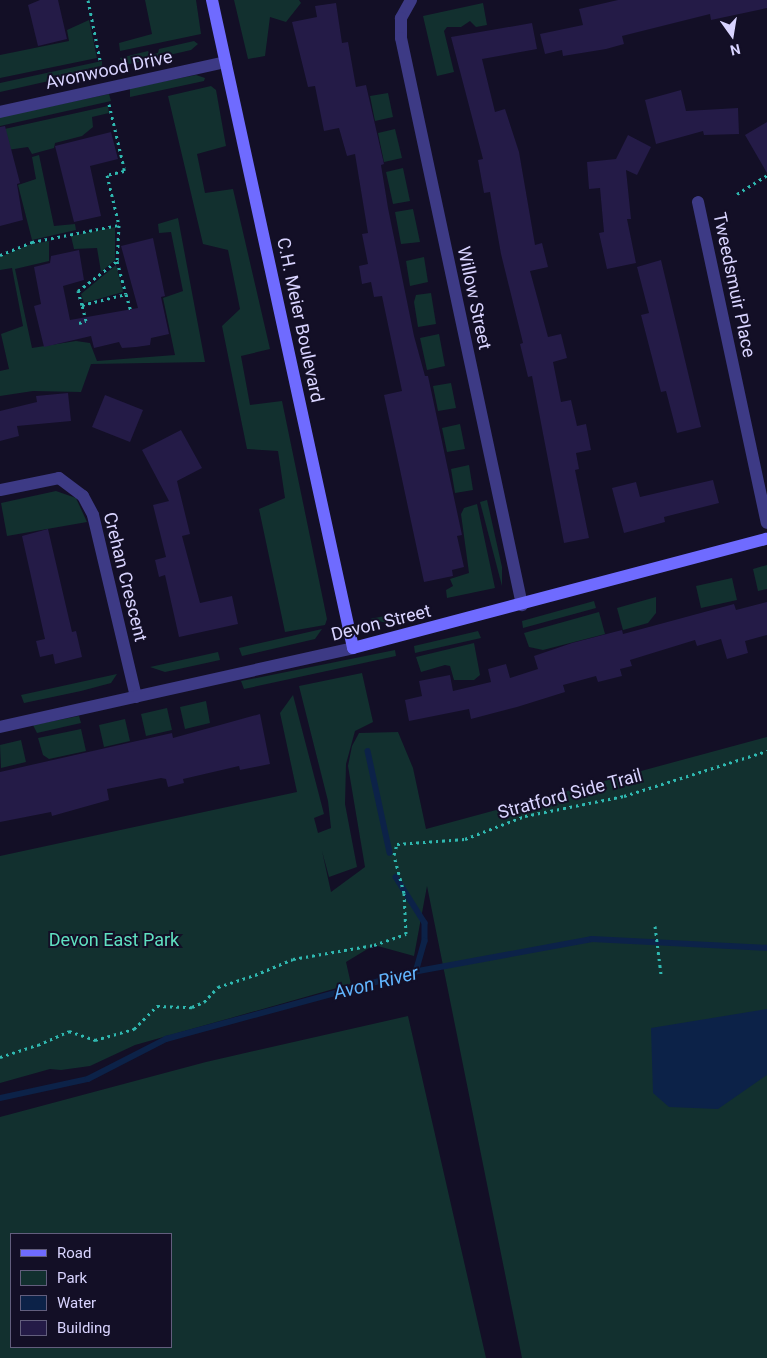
<!DOCTYPE html>
<style>
body{margin:0}
#map{position:relative;width:767px;height:1358px;overflow:hidden;background:#130f26;font-family:Roboto,sans-serif}
div>[style]{position:absolute}
.green>*{inset:0;background:#12302f}
.water>*{inset:0;background:#0c2248}
.stream>*{height:5.5px;margin:-2.75px;padding:0 2.75px;transform-origin:2.75px;border-radius:2.75px;background:#0c2248}
.building>*{inset:0;background:#241b47}
.path>*{height:3px;margin-top:-1.5px;transform-origin:0;background:repeating-linear-gradient(90deg,#2fb8b0 0 2.5px,transparent 0 6.5px)}
.street>*{height:12px;margin:-6px;padding:0 6px;transform-origin:6px;border-radius:6px;background:#3d3a85}
.secondary>*{height:12px;margin:-6px;padding:0 6px;transform-origin:6px;border-radius:6px;background:#6f6bff}
span{translate:-50% -50%;white-space:nowrap;text-align:center;line-height:1.15;-webkit-text-stroke:4px #130f26;paint-order:stroke}
.street-label{font-size:18px;color:#d9d4ff}
.park-label{font-size:18px;color:#5fe0c0}
.water-label{font-size:19px;color:#62b6ff;font-style:italic}
.legend{position:absolute;left:10px;top:1233px;width:162px;height:115px;box-sizing:border-box;background:#130f26;border:1px solid #625e7d;margin:0;padding:6px 9px;list-style:none;font-size:15px;color:#d9d4ff}
.legend li{display:flex;align-items:center;gap:10px;height:25px}
.legend b{width:25px;border:1px solid #625e7d}
.north{position:absolute;left:707px;top:10px;width:50px;height:50px;-webkit-text-stroke:4px #130f26;paint-order:stroke;rotate:167deg;font-size:14px;font-weight:700;line-height:20px;text-align:center;color:#d9d4ff}
.north::after{content:'';display:block;margin:auto;width:18px;height:22px;background:#d9d4ff;clip-path:polygon(50% 0,100% 100%,50% 72%,0 100%)}
</style>
<div id="map">
<div class="green">
<i style="clip-path:polygon(145px 0,196px 0,201px 34px,120px 51px,119px 43px,152px 34px)"></i>
<i style="clip-path:polygon(234px 0,299px 0,301px 3px,286px 22px,270px 17px,265px 56px,248px 59px)"></i>
<i style="clip-path:polygon(483px 3px,487px 25px,476px 27px,470px 21px,461px 27px,447px 27px,444px 31px,454px 72px,437px 76px,423px 16px)"></i>
<i style="clip-path:polygon(89px 20px,97px 58px,0 78px,0 55px,69px 41px,67px 30px)"></i>
<i style="clip-path:polygon(194px 41px,198px 44px,191px 50px,165px 56px,125px 65px,120px 58px,148px 51px,150px 55px,158px 53px,159px 49px)"></i>
<i style="clip-path:polygon(102px 61px,102px 69px,0 92px,0 83px)"></i>
<i style="clip-path:polygon(196px 75px,205px 78px,204px 81px,130px 97px,130px 88px)"></i>
<i style="clip-path:polygon(211px 86px,216px 90px,226px 146px,197px 154px,205px 193px,233px 189px,270px 349px,241px 356px,250px 405px,282px 401px,327px 619px,325px 625px,285px 632px,259px 509px,285px 498px,278px 451px,247px 449px,222px 326px,240px 309px,228px 250px,203px 244px,168px 96px)"></i>
<i style="clip-path:polygon(388px 93px,393px 117px,375px 121px,370px 96px)"></i>
<i style="clip-path:polygon(109px 94px,111px 101px,0 126px,0 117px)"></i>
<i style="clip-path:polygon(108px 106px,109px 113px,92px 117px,93px 127px,82px 136px,55px 143px,54px 148px,32px 154px,28px 147px,0 151px,0 130px)"></i>
<i style="clip-path:polygon(395px 129px,402px 158px,384px 162px,378px 133px)"></i>
<i style="clip-path:polygon(39px 155px,54px 226px,75px 224px,76px 230px,32px 240px,18px 185px,36px 179px,32px 157px)"></i>
<i style="clip-path:polygon(403px 168px,410px 201px,393px 204px,386px 172px)"></i>
<i style="clip-path:polygon(413px 209px,420px 242px,401px 244px,395px 212px)"></i>
<i style="clip-path:polygon(178px 218px,205px 362px,91px 364px,81px 392px,33px 391px,0 396px,0 371px,9px 369px,1px 334px,23px 326px,12px 268px,0 270px,0 257px,28px 245px,49px 241px,49px 261px,15px 269px,32px 348px,76px 341px,90px 343px,97px 361px,175px 355px,163px 298px,183px 291px,171px 232px,159px 233px,158px 224px)"></i>
<i style="clip-path:polygon(115px 227px,115px 260px,101px 272px,97px 248px,74px 249px,71px 236px)"></i>
<i style="clip-path:polygon(424px 257px,428px 282px,410px 286px,406px 261px)"></i>
<i style="clip-path:polygon(116px 265px,123px 292px,84px 303px,81px 294px)"></i>
<i style="clip-path:polygon(431px 293px,436px 324px,418px 327px,414px 302px,416px 295px)"></i>
<i style="clip-path:polygon(439px 334px,445px 366px,427px 370px,420px 338px)"></i>
<i style="clip-path:polygon(451px 383px,456px 408px,438px 411px,433px 386px)"></i>
<i style="clip-path:polygon(460px 424px,465px 449px,447px 452px,442px 428px)"></i>
<i style="clip-path:polygon(469px 465px,473px 490px,455px 493px,451px 469px)"></i>
<i style="clip-path:polygon(56px 491px,76px 498px,87px 522px,7px 536px,1px 503px)"></i>
<i style="clip-path:polygon(487px 500px,502px 567px,502px 586px,480px 502px)"></i>
<i style="clip-path:polygon(477px 504px,495px 588px,447px 598px,446px 590px,453px 586px,450px 579px,469px 573px,461px 514px,464px 508px)"></i>
<i style="clip-path:polygon(767px 565px,767px 589px,758px 591px,753px 569px)"></i>
<i style="clip-path:polygon(732px 578px,737px 600px,701px 608px,696px 586px)"></i>
<i style="clip-path:polygon(656px 597px,656px 613px,648px 623px,623px 630px,617px 608px)"></i>
<i style="clip-path:polygon(594px 601px,596px 608px,523px 628px,522px 621px)"></i>
<i style="clip-path:polygon(429px 607px,430px 613px,387px 623px,370px 619px)"></i>
<i style="clip-path:polygon(599px 612px,605px 634px,543px 650px,529px 647px,524px 633px)"></i>
<i style="clip-path:polygon(322px 629px,315px 639px,242px 656px,239px 648px)"></i>
<i style="clip-path:polygon(478px 631px,481px 638px,415px 653px,414px 646px)"></i>
<i style="clip-path:polygon(474px 643px,480px 675px,474px 680px,454px 680px,450px 666px,445px 665px,421px 672px,416px 657px)"></i>
<i style="clip-path:polygon(395px 650px,396px 656px,244px 689px,241px 681px)"></i>
<i style="clip-path:polygon(218px 652px,220px 660px,165px 672px,150px 667px)"></i>
<i style="clip-path:polygon(362px 673px,373px 722px,355px 731px,346px 764px,345px 804px,357px 867px,329px 877px,322px 851px,331px 892px,365px 867px,348px 766px,352px 746px,359px 733px,398px 732px,413px 768px,426px 829px,767px 737px,767px 1358px,522px 1358px,427px 886px,414px 956px,374px 945px,346px 962px,351px 984px,135px 1045px,90px 1066px,61px 1070px,50px 1069px,0 1083px,0 856px,297px 792px,280px 713px,293px 695px,324px 814px,314px 818px,318px 833px,331px 828px,328px 801px,299px 686px)"></i>
<i style="clip-path:polygon(117px 674px,111px 683px,81px 691px,24px 703px,21px 695px)"></i>
<i style="clip-path:polygon(206px 701px,210px 723px,185px 729px,180px 707px)"></i>
<i style="clip-path:polygon(167px 708px,172px 730px,146px 736px,141px 714px)"></i>
<i style="clip-path:polygon(79px 716px,81px 723px,37px 733px,33px 725px)"></i>
<i style="clip-path:polygon(125px 719px,130px 741px,104px 747px,99px 725px)"></i>
<i style="clip-path:polygon(81px 729px,86px 751px,49px 759px,43px 755px,38px 738px)"></i>
<i style="clip-path:polygon(21px 740px,26px 762px,1px 768px,0 745px)"></i>
<i style="clip-path:polygon(evenodd,408px 1016px,486px 1358px,0 1358px,0 1117px,206px 1062px,408px 1016px,11px 1234px,171px 1234px,171px 1347px,11px 1347px,11px 1234px)"></i>
</div>
<div class="water">
<i style="clip-path:polygon(767px 1009px,767px 1075px,718px 1109px,669px 1107px,653px 1093px,651px 1028px)"></i>
</div>
<div class="stream">
<i style="left:368px;top:751px;width:104px;rotate:77.8deg"></i>
<i style="left:396px;top:877px;width:54px;rotate:57.8deg"></i>
<i style="left:425px;top:923px;width:18px;rotate:90deg"></i>
<i style="left:425px;top:941px;width:32px;rotate:106deg"></i>
<i style="left:0;top:1098px;width:90px;rotate:-12.2deg"></i>
<i style="left:88px;top:1079px;width:88px;rotate:-27.1deg"></i>
<i style="left:166px;top:1039px;width:256px;rotate:-15.2deg"></i>
<i style="left:413px;top:972px;width:182px;rotate:-10.4deg"></i>
<i style="left:592px;top:939px;width:175px;rotate:2.9deg"></i>
</div>
<div class="building">
<i style="clip-path:polygon(40px 0,58px 0,67px 39px,38px 46px,28px 5px)"></i>
<i style="clip-path:polygon(618px 0,767px 0,767px 8px,711px 20px,710px 14px,622px 36px,624px 44px,606px 49px,563px 56px,562px 50px,545px 54px,540px 34px,583px 25px,579px 9px)"></i>
<i style="clip-path:polygon(336px 3px,342px 43px,348px 42px,356px 87px,366px 85px,384px 164px,381px 165px,388px 208px,414px 336px,425px 376px,428px 376px,462px 535px,457px 536px,464px 567px,452px 570px,453px 576px,424px 582px,384px 395px,402px 391px,382px 296px,374px 297px,371px 282px,362px 284px,359px 266px,368px 264px,362px 234px,368px 233px,355px 154px,347px 156px,339px 128px,324px 131px,315px 86px,308px 87px,292px 22px,317px 17px,315px 6px)"></i>
<i style="clip-path:polygon(532px 23px,537px 49px,482px 59px,495px 112px,505px 109px,519px 152px,535px 245px,542px 243px,548px 267px,530px 271px,548px 337px,561px 334px,567px 358px,553px 362px,561px 402px,571px 400px,577px 426px,586px 424px,591px 450px,576px 453px,579px 469px,575px 470px,589px 538px,564px 543px,532px 376px,528px 377px,520px 344px,523px 343px,501px 254px,490px 192px,484px 193px,478px 160px,483px 159px,451px 37px)"></i>
<i style="clip-path:polygon(681px 90px,686px 111px,738px 108px,739px 134px,704px 135px,703px 131px,656px 144px,645px 100px)"></i>
<i style="clip-path:polygon(767px 122px,767px 173px,745px 135px)"></i>
<i style="clip-path:polygon(5px 126px,20px 183px,17px 184px,23px 220px,0 226px,0 127px)"></i>
<i style="clip-path:polygon(111px 132px,118px 159px,90px 166px,101px 216px,74px 222px,55px 146px)"></i>
<i style="clip-path:polygon(628px 135px,651px 147px,637px 175px,626px 170px,631px 219px,627px 219px,636px 263px,607px 269px,599px 233px,604px 232px,600px 188px,589px 189px,587px 162px,616px 159px)"></i>
<i style="clip-path:polygon(153px 238px,165px 296px,161px 297px,169px 334px,151px 338px,150px 345px,136px 347px,122px 348px,119px 342px,94px 348px,91px 336px,44px 347px,34px 306px,41px 304px,34px 267px,50px 263px,51px 256px,79px 250px,84px 280px,63px 286px,70px 320px,138px 308px,121px 246px)"></i>
<i style="clip-path:polygon(661px 260px,701px 427px,677px 433px,666px 391px,661px 392px,641px 315px,649px 313px,637px 267px)"></i>
<i style="clip-path:polygon(68px 393px,71px 421px,17px 426px,19px 436px,0 441px,0 411px,37px 402px,36px 396px)"></i>
<i style="clip-path:polygon(105px 395px,143px 410px,130px 442px,92px 427px)"></i>
<i style="clip-path:polygon(181px 430px,202px 468px,177px 481px,190px 534px,182px 536px,200px 603px,232px 596px,238px 624px,179px 637px,165px 575px,159px 577px,155px 560px,166px 557px,153px 505px,169px 501px,142px 450px)"></i>
<i style="clip-path:polygon(713px 480px,719px 503px,664px 517px,665px 522px,624px 533px,612px 488px,636px 482px,640px 497px)"></i>
<i style="clip-path:polygon(48px 529px,72px 632px,76px 631px,82px 657px,55px 664px,53px 654px,40px 657px,36px 641px,45px 639px,22px 536px)"></i>
<i style="clip-path:polygon(767px 602px,767px 635px,745px 641px,748px 653px,727px 659px,721px 639px,697px 646px,695px 640px,630px 660px,632px 666px,620px 669px,622px 676px,598px 682px,596px 676px,563px 685px,565px 692px,517px 707px,471px 719px,469px 709px,409px 721px,405px 700px,422px 696px,419px 681px,450px 675px,453px 691px,491px 682px,488px 669px,506px 664px,510px 678px,538px 669px,534px 656px,572px 643px,622px 630px,623px 634px,734px 604px,736px 610px)"></i>
<i style="clip-path:polygon(260px 714px,270px 764px,240px 770px,239px 766px,183px 779px,184px 783px,168px 787px,166px 779px,161px 778px,107px 789px,109px 800px,52px 816px,51px 812px,0 822px,0 772px,172px 733px,173px 738px)"></i>
</div>
<div class="path">
<i style="left:88px;top:0;width:61px;rotate:78.7deg"></i>
<i style="left:109px;top:104px;width:66px;rotate:76.8deg"></i>
<i style="left:124px;top:168px;width:3px;rotate:90deg"></i>
<i style="left:124px;top:171px;width:17px;rotate:167deg"></i>
<i style="left:107px;top:175px;width:51px;rotate:76.5deg"></i>
<i style="left:119px;top:225px;width:36px;rotate:93deg"></i>
<i style="left:737px;top:194px;width:36px;rotate:-32deg"></i>
<i style="left:0;top:255px;width:35px;rotate:-22deg"></i>
<i style="left:32px;top:242px;width:89px;rotate:-11.1deg"></i>
<i style="left:82px;top:305px;width:15px;rotate:-106deg"></i>
<i style="left:78px;top:291px;width:49px;rotate:-37.6deg"></i>
<i style="left:117px;top:261px;width:34px;rotate:75deg"></i>
<i style="left:79px;top:323px;width:7px;rotate:-16deg"></i>
<i style="left:86px;top:321px;width:16px;rotate:-104deg"></i>
<i style="left:82px;top:305px;width:45px;rotate:-14deg"></i>
<i style="left:126px;top:294px;width:18px;rotate:74deg"></i>
<i style="left:655px;top:926px;width:48px;rotate:82.9deg"></i>
<i style="left:0;top:1057px;width:40px;rotate:-18deg"></i>
<i style="left:38px;top:1045px;width:34px;rotate:-24deg"></i>
<i style="left:69px;top:1031px;width:28px;rotate:19deg"></i>
<i style="left:95px;top:1040px;width:41px;rotate:-15.8deg"></i>
<i style="left:134px;top:1029px;width:33px;rotate:-45deg"></i>
<i style="left:157px;top:1006px;width:35px;rotate:2deg"></i>
<i style="left:192px;top:1007px;width:13px;rotate:-23deg"></i>
<i style="left:204px;top:1002px;width:21px;rotate:-47deg"></i>
<i style="left:218px;top:987px;width:39px;rotate:-18deg"></i>
<i style="left:255px;top:975px;width:41px;rotate:-22.8deg"></i>
<i style="left:293px;top:959px;width:82px;rotate:-9.8deg"></i>
<i style="left:374px;top:945px;width:34px;rotate:-19deg"></i>
<i style="left:406px;top:934px;width:41px;rotate:-92.8deg"></i>
<i style="left:404px;top:893px;width:39px;rotate:-105deg"></i>
<i style="left:394px;top:855px;width:11px;rotate:-75deg"></i>
<i style="left:397px;top:844px;width:68px;rotate:-4.2deg"></i>
<i style="left:465px;top:839px;width:64px;rotate:-21deg"></i>
<i style="left:525px;top:816px;width:101px;rotate:-11.4deg"></i>
<i style="left:624px;top:796px;width:150px;rotate:-17.5deg"></i>
</div>
<div class="street">
<i style="left:411px;top:0;width:21px;rotate:119deg"></i>
<i style="left:401px;top:18px;width:20px;rotate:90deg"></i>
<i style="left:401px;top:38px;width:580px;rotate:77.95deg"></i>
<i style="left:0;top:112px;width:231px;rotate:-12.5deg"></i>
<i style="left:698px;top:202px;width:328px;rotate:77.9deg"></i>
<i style="left:0;top:490px;width:60px;rotate:-11.5deg"></i>
<i style="left:59px;top:478px;width:30px;rotate:37deg"></i>
<i style="left:83px;top:496px;width:21px;rotate:62deg"></i>
<i style="left:93px;top:515px;width:187px;rotate:76.7deg"></i>
<i style="left:0;top:727px;width:362px;rotate:-12.6deg"></i>
</div>
<div class="secondary">
<i style="left:212px;top:0;width:663px;rotate:77.72deg"></i>
<i style="left:353px;top:648px;width:428px;rotate:-14.8deg"></i>
</div>
<div class="street-label">
<span style="left:109px;top:70px;rotate:-12deg">Avonwood Drive</span>
<span style="left:734px;top:285px;rotate:78deg">Tweedsmuir Place</span>
<span style="left:474px;top:298px;rotate:78deg">Willow Street</span>
<span style="left:300px;top:320px;rotate:78deg">C.H. Meier Boulevard</span>
<span style="left:125px;top:577px;rotate:76deg">Crehan Crescent</span>
<span style="left:381px;top:623px;rotate:-14deg">Devon Street</span>
<span style="left:570px;top:794px;rotate:-15deg">Stratford Side Trail</span>
</div>
<div class="park-label">
<span style="left:114px;top:940px">Devon East Park</span>
</div>
<div class="water-label">
<span style="left:376px;top:983px;rotate:-14deg">Avon River</span>
</div>
<ul class="legend">
<li><b style="height:6px;background:#6f6bff"></b>Road</li>
<li><b style="height:14px;background:#12302f"></b>Park</li>
<li><b style="height:14px;background:#0c2248"></b>Water</li>
<li><b style="height:14px;background:#241b47"></b>Building</li>
</ul>
<div class="north">N</div>
</div>
